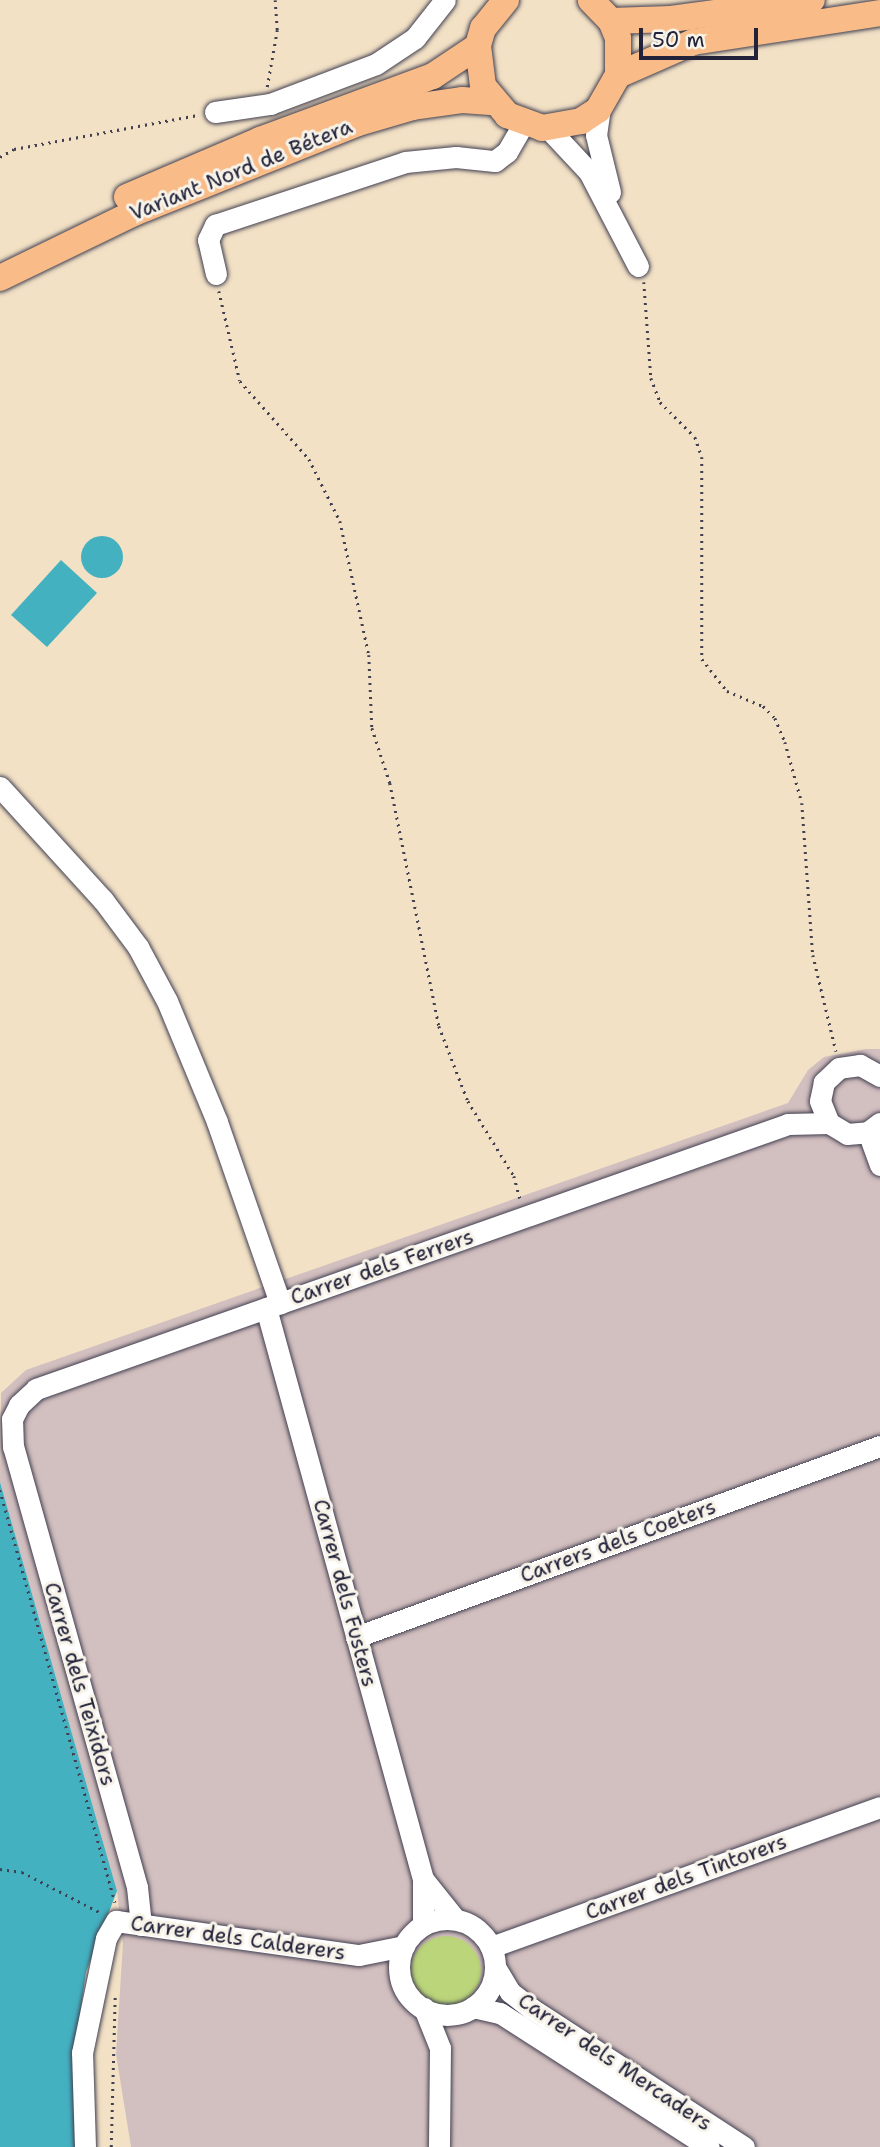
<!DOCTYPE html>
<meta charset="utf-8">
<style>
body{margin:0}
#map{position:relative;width:880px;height:2147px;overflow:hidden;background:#f2e1c5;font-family:"Shantell Sans",sans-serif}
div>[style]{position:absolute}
.industrial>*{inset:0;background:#d2bfbf}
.green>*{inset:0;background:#bbd57a}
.round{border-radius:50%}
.water>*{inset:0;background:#44b1c1}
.path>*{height:2.5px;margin-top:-1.25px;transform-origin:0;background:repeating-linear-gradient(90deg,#413f50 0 2px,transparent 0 7px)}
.roads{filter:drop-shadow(0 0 2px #413f50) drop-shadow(0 0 2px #413f50)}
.minor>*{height:21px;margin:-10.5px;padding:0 10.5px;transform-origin:10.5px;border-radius:10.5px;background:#fff}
.minor>.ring{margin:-10.5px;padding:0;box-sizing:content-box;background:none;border:21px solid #fff;border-radius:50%}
.major>*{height:26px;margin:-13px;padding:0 13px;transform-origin:13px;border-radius:13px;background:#f9bc89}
span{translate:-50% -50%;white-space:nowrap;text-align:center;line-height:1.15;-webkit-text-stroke:6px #f7f3e8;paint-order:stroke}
.street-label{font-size:21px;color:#22223b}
.scale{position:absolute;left:639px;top:28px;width:119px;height:32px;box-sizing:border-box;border:4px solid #22223b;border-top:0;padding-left:9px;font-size:21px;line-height:24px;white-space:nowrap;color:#22223b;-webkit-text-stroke:5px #f7f3e8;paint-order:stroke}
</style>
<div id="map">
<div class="industrial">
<i style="clip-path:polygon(866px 1049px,880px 1049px,880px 2147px,131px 2147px,116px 2054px,123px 1943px,117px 1891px,0 1482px,1px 1393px,26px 1370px,788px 1103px,808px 1070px,824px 1057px)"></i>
</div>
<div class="green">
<i class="round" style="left:411px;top:1936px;width:70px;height:70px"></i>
</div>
<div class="water">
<i class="round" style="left:81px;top:536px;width:42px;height:42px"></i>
<i style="clip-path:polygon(61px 560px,97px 593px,47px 647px,11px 615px)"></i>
<i style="clip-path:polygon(0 1482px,117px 1891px,86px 1972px,73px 2063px,77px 2147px,0 2147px)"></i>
</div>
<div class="path">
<i style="left:267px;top:87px;width:58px;rotate:-80deg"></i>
<i style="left:277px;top:30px;width:30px;rotate:-94deg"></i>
<i style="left:0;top:157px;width:16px;rotate:-30deg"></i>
<i style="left:14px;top:149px;width:187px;rotate:-10.5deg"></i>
<i style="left:644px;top:282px;width:96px;rotate:85.8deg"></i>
<i style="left:651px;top:378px;width:26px;rotate:69deg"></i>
<i style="left:660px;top:402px;width:49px;rotate:45deg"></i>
<i style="left:695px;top:437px;width:21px;rotate:71deg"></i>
<i style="left:702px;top:457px;width:202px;rotate:90deg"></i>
<i style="left:702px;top:659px;width:41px;rotate:52deg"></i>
<i style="left:727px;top:691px;width:39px;rotate:23deg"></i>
<i style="left:763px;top:706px;width:17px;rotate:45deg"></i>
<i style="left:775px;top:718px;width:26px;rotate:67deg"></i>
<i style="left:785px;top:742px;width:63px;rotate:74.4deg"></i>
<i style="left:802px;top:803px;width:152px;rotate:85.9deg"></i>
<i style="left:813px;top:955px;width:99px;rotate:76.5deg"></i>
<i style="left:219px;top:291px;width:92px;rotate:76.9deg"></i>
<i style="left:240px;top:381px;width:104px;rotate:48.5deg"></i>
<i style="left:309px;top:459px;width:69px;rotate:63.4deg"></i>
<i style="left:340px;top:521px;width:137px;rotate:77.8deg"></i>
<i style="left:369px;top:655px;width:73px;rotate:87.6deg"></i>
<i style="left:372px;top:728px;width:58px;rotate:71.9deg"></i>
<i style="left:390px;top:783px;width:248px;rotate:78.6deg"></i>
<i style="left:439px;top:1026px;width:80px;rotate:68.9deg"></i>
<i style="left:468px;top:1101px;width:88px;rotate:58.5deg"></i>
<i style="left:514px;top:1176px;width:23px;rotate:75deg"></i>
<i style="left:0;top:1490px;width:428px;rotate:74.4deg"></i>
<i style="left:0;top:1869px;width:22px;rotate:8deg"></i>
<i style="left:22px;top:1872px;width:89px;rotate:27.4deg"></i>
<i style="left:111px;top:2147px;width:154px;rotate:-88.5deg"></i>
</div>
<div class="roads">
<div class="minor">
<i style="left:600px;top:107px;width:28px;rotate:98deg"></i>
<i style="left:596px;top:135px;width:59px;rotate:76.2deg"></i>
<i style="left:215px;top:112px;width:56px;rotate:-8.3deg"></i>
<i style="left:270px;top:104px;width:113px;rotate:-20.7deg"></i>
<i style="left:376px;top:64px;width:47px;rotate:-33.7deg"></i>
<i style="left:415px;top:38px;width:48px;rotate:-51.7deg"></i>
<i style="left:548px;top:128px;width:60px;rotate:47deg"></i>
<i style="left:589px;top:172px;width:106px;rotate:62.5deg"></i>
<i style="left:216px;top:274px;width:35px;rotate:-103deg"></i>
<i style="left:208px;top:240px;width:17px;rotate:-65deg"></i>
<i style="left:215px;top:225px;width:200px;rotate:-18.3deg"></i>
<i style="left:405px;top:162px;width:51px;rotate:-5.6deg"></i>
<i style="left:456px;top:157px;width:39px;rotate:6deg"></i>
<i style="left:495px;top:161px;width:15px;rotate:-37deg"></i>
<i style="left:507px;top:152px;width:32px;rotate:-60deg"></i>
<i style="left:0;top:787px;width:153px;rotate:47.7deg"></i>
<i style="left:103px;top:900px;width:59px;rotate:53.3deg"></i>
<i style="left:138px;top:947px;width:61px;rotate:61.8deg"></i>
<i style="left:167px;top:1001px;width:131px;rotate:67.5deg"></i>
<i style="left:217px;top:1122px;width:192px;rotate:70.8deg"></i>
<i style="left:880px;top:1076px;width:23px;rotate:-151deg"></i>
<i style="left:860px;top:1065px;width:21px;rotate:172deg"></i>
<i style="left:839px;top:1068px;width:21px;rotate:137deg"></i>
<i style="left:824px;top:1082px;width:19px;rotate:102deg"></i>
<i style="left:820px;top:1101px;width:24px;rotate:68deg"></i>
<i style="left:829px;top:1123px;width:21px;rotate:31deg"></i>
<i style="left:847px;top:1134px;width:21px;rotate:-5deg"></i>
<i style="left:868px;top:1132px;width:15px;rotate:-37deg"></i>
<i style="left:868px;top:1132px;width:35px;rotate:70deg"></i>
<i style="left:266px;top:1308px;width:592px;rotate:74.63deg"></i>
<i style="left:423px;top:1879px;width:46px;rotate:90deg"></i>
<i style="left:356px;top:1637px;width:558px;rotate:-20.03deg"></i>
<i style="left:423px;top:1879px;width:51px;rotate:51.3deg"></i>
<i class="ring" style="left:399px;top:1919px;width:75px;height:75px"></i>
<i style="left:141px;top:1925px;width:38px;rotate:-96deg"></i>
<i style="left:137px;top:1887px;width:457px;rotate:-105.7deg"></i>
<i style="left:13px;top:1447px;width:28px;rotate:-92deg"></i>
<i style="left:12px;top:1419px;width:16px;rotate:-63deg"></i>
<i style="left:19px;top:1405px;width:23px;rotate:-43deg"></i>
<i style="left:36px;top:1389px;width:797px;rotate:-19.41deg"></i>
<i style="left:788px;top:1124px;width:41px;rotate:-1.4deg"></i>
<i style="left:491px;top:1947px;width:413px;rotate:-19.8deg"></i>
<i style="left:495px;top:1967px;width:29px;rotate:59deg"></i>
<i style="left:510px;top:1992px;width:28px;rotate:38deg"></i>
<i style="left:532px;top:2009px;width:253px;rotate:33.1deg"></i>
<i style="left:473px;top:2007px;width:28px;rotate:13deg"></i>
<i style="left:500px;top:2013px;width:248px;rotate:32.7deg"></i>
<i style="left:424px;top:2008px;width:43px;rotate:68.2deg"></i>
<i style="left:440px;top:2048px;width:99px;rotate:90.6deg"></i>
<i style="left:85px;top:2147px;width:94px;rotate:-91.8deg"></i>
<i style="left:82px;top:2053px;width:117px;rotate:-78.2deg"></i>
<i style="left:106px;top:1938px;width:20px;rotate:-60deg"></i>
<i style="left:116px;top:1921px;width:245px;rotate:8deg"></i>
<i style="left:359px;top:1955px;width:46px;rotate:-11.3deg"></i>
</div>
<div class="major">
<i style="left:506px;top:0;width:36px;rotate:129deg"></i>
<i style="left:483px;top:28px;width:19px;rotate:106deg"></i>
<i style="left:478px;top:46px;width:40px;rotate:82.9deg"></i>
<i style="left:483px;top:86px;width:38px;rotate:50deg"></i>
<i style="left:507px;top:115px;width:37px;rotate:20deg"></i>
<i style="left:542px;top:128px;width:40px;rotate:-10deg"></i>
<i style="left:581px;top:121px;width:20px;rotate:-33deg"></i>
<i style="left:598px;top:110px;width:40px;rotate:-60.3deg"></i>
<i style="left:618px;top:75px;width:37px;rotate:-90deg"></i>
<i style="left:618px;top:38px;width:18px;rotate:-112deg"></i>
<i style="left:611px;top:21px;width:29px;rotate:-134deg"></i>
<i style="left:611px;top:21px;width:60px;rotate:-1.9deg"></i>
<i style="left:671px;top:19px;width:142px;rotate:-7.7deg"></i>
<i style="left:618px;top:75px;width:82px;rotate:-23.7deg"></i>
<i style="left:693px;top:42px;width:189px;rotate:-8.8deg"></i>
<i style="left:127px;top:197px;width:145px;rotate:-23.2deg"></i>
<i style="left:260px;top:140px;width:184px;rotate:-20.3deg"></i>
<i style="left:433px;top:76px;width:54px;rotate:-33.7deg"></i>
<i style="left:0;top:278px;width:149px;rotate:-25.9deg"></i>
<i style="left:134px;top:213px;width:241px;rotate:-21.9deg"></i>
<i style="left:358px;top:123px;width:57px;rotate:-16.2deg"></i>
<i style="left:413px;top:107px;width:49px;rotate:-8.1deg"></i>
<i style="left:462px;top:100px;width:32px;rotate:4deg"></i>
</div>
</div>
<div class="street-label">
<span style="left:241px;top:170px;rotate:-22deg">Variant Nord de Bétera</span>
<span style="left:382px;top:1267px;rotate:-19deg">Carrer dels Ferrers</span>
<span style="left:618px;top:1541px;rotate:-20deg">Carrers dels Coeters</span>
<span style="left:345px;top:1593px;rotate:75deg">Carrer dels Fusters</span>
<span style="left:80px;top:1684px;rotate:74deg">Carrer dels Teixidors</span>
<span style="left:686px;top:1877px;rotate:-20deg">Carrer dels Tintorers</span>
<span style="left:238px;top:1938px;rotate:8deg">Carrer dels Calderers</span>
<span style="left:615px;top:2062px;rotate:34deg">Carrer dels Mercaders</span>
</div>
<div class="scale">50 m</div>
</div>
